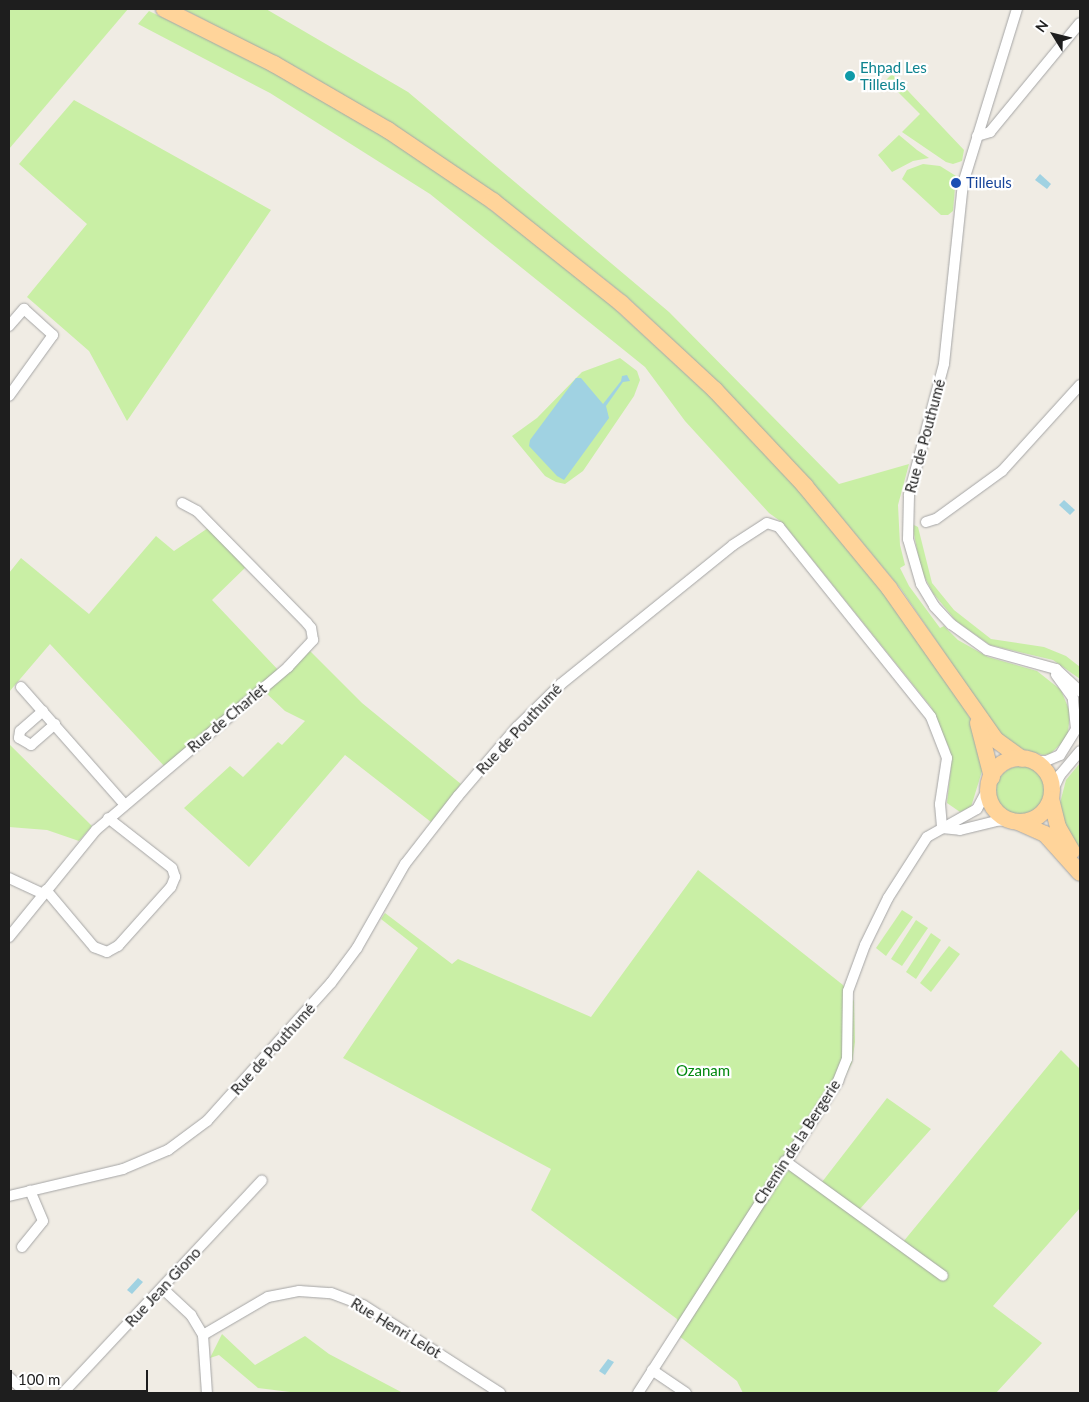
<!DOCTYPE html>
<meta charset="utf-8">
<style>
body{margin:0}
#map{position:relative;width:1089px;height:1402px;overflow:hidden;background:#f0ece4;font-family:Lato,sans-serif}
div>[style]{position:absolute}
.grass>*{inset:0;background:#c9efa5}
.round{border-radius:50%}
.water>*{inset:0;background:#a0d2e2}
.roads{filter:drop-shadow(0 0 1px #a5a5a5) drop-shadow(0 0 1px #a5a5a5)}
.minor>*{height:10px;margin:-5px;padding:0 5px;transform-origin:5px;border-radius:5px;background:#fff}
.primary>*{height:16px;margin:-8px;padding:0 8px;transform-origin:8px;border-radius:8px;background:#ffd49a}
.primary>.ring{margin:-8px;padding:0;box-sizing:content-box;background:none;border:16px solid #ffd49a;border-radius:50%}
.dots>*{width:14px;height:14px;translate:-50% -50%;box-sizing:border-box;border:2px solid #fff;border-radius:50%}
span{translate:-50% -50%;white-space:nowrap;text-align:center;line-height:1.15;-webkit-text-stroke:4.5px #fff;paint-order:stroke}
.culture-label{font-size:15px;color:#0d838f}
.left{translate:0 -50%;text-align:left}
.transit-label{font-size:15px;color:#164399}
.street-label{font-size:15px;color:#1e1e1e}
.park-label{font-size:15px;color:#01880e}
.frame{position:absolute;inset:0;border:10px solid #1e1e1e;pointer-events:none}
.north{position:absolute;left:1029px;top:10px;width:50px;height:50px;-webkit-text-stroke:4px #fff;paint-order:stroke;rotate:306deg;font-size:14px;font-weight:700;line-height:20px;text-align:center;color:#1e1e1e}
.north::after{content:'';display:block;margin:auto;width:18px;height:22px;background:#1e1e1e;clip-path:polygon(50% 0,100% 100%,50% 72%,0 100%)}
.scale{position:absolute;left:10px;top:1370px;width:138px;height:22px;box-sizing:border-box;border:2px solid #1e1e1e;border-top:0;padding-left:6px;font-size:15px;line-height:18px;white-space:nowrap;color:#1e1e1e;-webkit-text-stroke:4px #fff;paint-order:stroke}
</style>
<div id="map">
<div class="grass">
<i style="clip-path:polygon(9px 9px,128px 9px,9px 149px)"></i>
<i style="clip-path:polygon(183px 9px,266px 9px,408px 92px,669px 312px,839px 484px,909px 464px,898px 505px,900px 545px,905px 565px,900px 568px,909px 586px,940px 628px,944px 626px,958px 640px,988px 657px,1037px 671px,1061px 690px,1070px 712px,1068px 733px,1063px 742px,1050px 754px,1043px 755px,1014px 747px,999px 733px,901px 589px,822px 494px,723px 387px,627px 297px,519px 212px,414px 138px,303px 71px)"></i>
<i style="clip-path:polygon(149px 11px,253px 61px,383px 136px,466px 191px,592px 288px,713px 399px,786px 475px,878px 585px,962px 705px,971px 720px,983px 768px,971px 807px,960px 812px,947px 803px,951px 767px,949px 748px,931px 707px,783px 523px,769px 513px,685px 421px,645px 367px,430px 194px,270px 93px,138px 24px)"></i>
<i style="clip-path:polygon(892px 74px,964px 150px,962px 161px,953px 164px,946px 162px,902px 132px,920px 114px,886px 80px)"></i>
<i style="clip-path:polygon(74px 100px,271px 210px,127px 421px,89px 351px,27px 297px,87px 224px,19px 164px)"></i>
<i style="clip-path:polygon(899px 135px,917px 150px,929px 158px,913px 161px,892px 172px,878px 155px)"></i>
<i style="clip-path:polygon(923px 164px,940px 166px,956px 176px,953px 211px,948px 215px,941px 215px,902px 179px,907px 170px)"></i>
<i style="clip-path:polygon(620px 358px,637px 371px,640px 380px,634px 396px,583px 471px,565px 484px,556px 482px,545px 476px,512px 436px,537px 418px,582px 372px)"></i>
<i style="clip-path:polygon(912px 524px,918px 527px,932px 583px,954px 610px,991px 639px,1044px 647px,1066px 656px,1080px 667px,1080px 679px,1053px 660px,990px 645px,956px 621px,933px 593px,921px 570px)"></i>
<i style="clip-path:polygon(211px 526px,249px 564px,212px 600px,281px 673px,166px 768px,50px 644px,9px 692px,9px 573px,21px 558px,89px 614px,156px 536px,174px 551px)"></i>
<i style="clip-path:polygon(310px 651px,362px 703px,461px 784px,431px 822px,345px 755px,249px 867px,184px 808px,230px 766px,243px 777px,278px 742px,282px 745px,305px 721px,285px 711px,265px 692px)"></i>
<i style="clip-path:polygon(9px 744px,92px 826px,79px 841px,47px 830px,9px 827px)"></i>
<i style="clip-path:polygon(1080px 763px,1080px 853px,1064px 825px,1060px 803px,1066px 780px)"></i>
<i class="round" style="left:996px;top:766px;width:50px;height:50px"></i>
<i style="clip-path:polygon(698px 870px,843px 985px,854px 1001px,855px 1042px,852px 1063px,839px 1088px,791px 1160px,822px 1182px,887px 1098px,931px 1129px,859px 1210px,903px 1242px,1061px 1050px,1080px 1069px,1080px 1208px,993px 1306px,1042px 1343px,996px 1393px,743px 1393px,737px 1381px,679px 1336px,677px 1319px,531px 1210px,551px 1169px,343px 1058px,418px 948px,381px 919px,385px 913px,452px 964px,458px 959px,591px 1017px)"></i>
<i style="clip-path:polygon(902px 910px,913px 917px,886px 956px,876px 948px)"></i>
<i style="clip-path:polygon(916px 920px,928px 928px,902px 966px,891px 959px)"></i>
<i style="clip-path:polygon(931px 933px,941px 940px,916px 979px,906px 972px)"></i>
<i style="clip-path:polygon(949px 946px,960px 954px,931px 992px,920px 983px)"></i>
<i style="clip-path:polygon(222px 1334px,255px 1365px,305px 1336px,329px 1354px,403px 1393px,298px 1393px,258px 1388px,219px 1355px,210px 1358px)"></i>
</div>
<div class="water">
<i style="clip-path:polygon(1040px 174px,1051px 184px,1047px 189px,1035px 180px)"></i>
<i style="clip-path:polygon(627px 375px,630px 381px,623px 382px,606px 406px,609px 418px,564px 480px,557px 476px,529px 446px,530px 440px,576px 378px,581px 378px,603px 404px,621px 381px,622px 376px)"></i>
<i style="clip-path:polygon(1064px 500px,1075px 510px,1070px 515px,1059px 505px)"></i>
<i style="clip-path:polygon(138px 1278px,143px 1282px,132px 1294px,127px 1290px)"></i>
<i style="clip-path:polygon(608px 1359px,614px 1362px,605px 1375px,599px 1371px)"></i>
</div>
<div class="roads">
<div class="minor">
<i style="left:1017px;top:9px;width:182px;rotate:107.2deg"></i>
<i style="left:963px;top:183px;width:182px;rotate:96deg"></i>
<i style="left:944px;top:364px;width:136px;rotate:105deg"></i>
<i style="left:909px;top:495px;width:44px;rotate:91.3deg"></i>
<i style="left:908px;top:539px;width:47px;rotate:73.9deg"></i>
<i style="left:921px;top:584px;width:26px;rotate:59deg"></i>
<i style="left:934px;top:606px;width:25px;rotate:47deg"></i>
<i style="left:951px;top:624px;width:44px;rotate:35.8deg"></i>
<i style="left:987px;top:650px;width:72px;rotate:15.4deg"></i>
<i style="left:1056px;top:669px;width:33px;rotate:43deg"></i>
<i style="left:977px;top:136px;width:14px;rotate:-17deg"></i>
<i style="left:990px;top:132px;width:141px;rotate:-50.5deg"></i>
<i style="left:9px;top:326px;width:23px;rotate:-49deg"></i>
<i style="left:24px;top:309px;width:39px;rotate:42deg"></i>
<i style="left:53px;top:335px;width:75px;rotate:125.8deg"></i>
<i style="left:926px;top:522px;width:10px;rotate:-17deg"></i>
<i style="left:936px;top:519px;width:82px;rotate:-36deg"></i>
<i style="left:1002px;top:471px;width:116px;rotate:-47.8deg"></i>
<i style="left:21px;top:687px;width:156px;rotate:48.6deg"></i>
<i style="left:43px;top:711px;width:30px;rotate:139deg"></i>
<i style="left:20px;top:731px;width:7px;rotate:98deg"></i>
<i style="left:19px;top:738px;width:14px;rotate:30deg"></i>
<i style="left:31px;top:745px;width:32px;rotate:-41deg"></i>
<i style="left:1033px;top:761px;width:13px"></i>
<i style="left:1046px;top:761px;width:15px;rotate:-23deg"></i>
<i style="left:1060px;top:755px;width:31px;rotate:-58deg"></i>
<i style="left:1076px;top:729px;width:31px;rotate:-96deg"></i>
<i style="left:1073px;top:698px;width:29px;rotate:-126deg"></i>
<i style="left:1052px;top:792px;width:19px;rotate:-65deg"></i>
<i style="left:1060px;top:775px;width:31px;rotate:-50deg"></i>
<i style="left:942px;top:828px;width:18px;rotate:6deg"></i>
<i style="left:960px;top:830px;width:36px;rotate:-14deg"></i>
<i style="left:995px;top:821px;width:15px;rotate:-4deg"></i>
<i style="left:9px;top:878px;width:38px;rotate:25deg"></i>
<i style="left:46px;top:890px;width:75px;rotate:49.9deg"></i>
<i style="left:94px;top:947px;width:14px;rotate:21deg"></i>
<i style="left:107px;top:952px;width:13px;rotate:-29deg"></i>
<i style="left:118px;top:946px;width:79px;rotate:-48.1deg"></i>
<i style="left:171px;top:887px;width:11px;rotate:-68deg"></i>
<i style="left:175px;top:877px;width:9px;rotate:-108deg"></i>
<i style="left:172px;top:868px;width:81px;rotate:-142deg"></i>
<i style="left:9px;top:937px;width:138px;rotate:-50.9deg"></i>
<i style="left:96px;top:830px;width:252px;rotate:-40.3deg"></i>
<i style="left:288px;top:667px;width:37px;rotate:-47deg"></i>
<i style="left:313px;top:640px;width:12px;rotate:-99deg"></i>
<i style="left:311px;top:628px;width:6px;rotate:-129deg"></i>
<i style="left:307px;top:623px;width:157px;rotate:-134.5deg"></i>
<i style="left:197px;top:511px;width:17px;rotate:-152deg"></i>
<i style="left:785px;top:1161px;width:195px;rotate:36deg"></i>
<i style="left:9px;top:1196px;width:117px;rotate:-13.3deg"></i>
<i style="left:123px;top:1169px;width:49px;rotate:-22.9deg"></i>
<i style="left:168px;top:1150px;width:49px;rotate:-36.6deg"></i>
<i style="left:207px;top:1121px;width:186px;rotate:-48.1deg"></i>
<i style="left:331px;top:983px;width:44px;rotate:-53.4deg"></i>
<i style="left:357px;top:948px;width:97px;rotate:-60.3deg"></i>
<i style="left:405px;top:864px;width:86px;rotate:-52.1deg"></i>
<i style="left:458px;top:796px;width:91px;rotate:-49.5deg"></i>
<i style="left:517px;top:727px;width:62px;rotate:-44.3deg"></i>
<i style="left:561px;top:684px;width:221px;rotate:-38.9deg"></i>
<i style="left:733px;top:545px;width:40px;rotate:-32.9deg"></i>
<i style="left:767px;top:523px;width:13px;rotate:18deg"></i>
<i style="left:779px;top:527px;width:243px;rotate:51.3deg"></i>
<i style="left:931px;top:717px;width:44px;rotate:68.7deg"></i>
<i style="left:947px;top:758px;width:47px;rotate:98.7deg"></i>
<i style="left:940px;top:804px;width:24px;rotate:85deg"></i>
<i style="left:22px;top:1247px;width:33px;rotate:-51deg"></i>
<i style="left:43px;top:1221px;width:33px;rotate:-113deg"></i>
<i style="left:162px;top:1288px;width:40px;rotate:43deg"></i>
<i style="left:191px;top:1315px;width:23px;rotate:59deg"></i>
<i style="left:203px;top:1335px;width:58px;rotate:86.1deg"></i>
<i style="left:203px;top:1335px;width:75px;rotate:-30.3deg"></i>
<i style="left:268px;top:1297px;width:32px;rotate:-11deg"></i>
<i style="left:299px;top:1291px;width:32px;rotate:4deg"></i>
<i style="left:331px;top:1293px;width:34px;rotate:21deg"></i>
<i style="left:363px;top:1305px;width:163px;rotate:32.7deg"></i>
<i style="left:652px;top:1370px;width:41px;rotate:34.1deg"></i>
<i style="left:9px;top:1377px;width:23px;rotate:43deg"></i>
<i style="left:63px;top:1393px;width:291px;rotate:-46.9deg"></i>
<i style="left:638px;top:1393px;width:371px;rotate:-57.3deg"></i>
<i style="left:838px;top:1081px;width:24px;rotate:-68deg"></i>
<i style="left:847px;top:1059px;width:68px;rotate:-89.2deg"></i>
<i style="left:848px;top:991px;width:49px;rotate:-69.7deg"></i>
<i style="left:865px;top:945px;width:52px;rotate:-63.9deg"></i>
<i style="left:888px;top:898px;width:72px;rotate:-57.4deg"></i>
<i style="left:927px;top:837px;width:57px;rotate:-29.2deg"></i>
<i style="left:977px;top:809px;width:26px;rotate:-62deg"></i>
</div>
<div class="primary">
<i style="left:164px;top:9px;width:123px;rotate:26.6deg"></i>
<i style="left:274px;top:64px;width:132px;rotate:30.1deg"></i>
<i style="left:388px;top:130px;width:127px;rotate:34.1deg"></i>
<i style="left:493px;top:201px;width:164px;rotate:38.6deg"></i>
<i style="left:621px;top:303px;width:128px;rotate:42.8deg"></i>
<i style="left:715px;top:390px;width:132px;rotate:46.8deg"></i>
<i style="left:805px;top:486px;width:132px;rotate:50.5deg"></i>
<i style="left:889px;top:588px;width:186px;rotate:54.9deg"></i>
<i style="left:996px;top:740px;width:32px;rotate:36deg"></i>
<i style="left:978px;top:723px;width:56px;rotate:75.5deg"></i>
<i class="ring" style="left:988px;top:758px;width:48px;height:48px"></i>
<i style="left:1051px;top:799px;width:29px;rotate:76deg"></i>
<i style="left:1058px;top:827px;width:28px;rotate:60deg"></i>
<i style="left:1018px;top:822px;width:30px;rotate:24deg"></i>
<i style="left:1045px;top:834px;width:52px;rotate:48.1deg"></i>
</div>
</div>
<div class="dots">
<i style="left:850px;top:76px;background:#0f9aa8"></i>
<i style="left:956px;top:183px;background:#1a4fb4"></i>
</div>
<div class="culture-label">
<span class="left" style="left:860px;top:76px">Ehpad Les<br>Tilleuls</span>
</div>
<div class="transit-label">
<span class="left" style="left:966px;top:183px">Tilleuls</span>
</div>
<div class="street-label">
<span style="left:925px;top:436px;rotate:-75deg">Rue de Pouthumé</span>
<span style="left:227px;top:718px;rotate:-40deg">Rue de Charlet</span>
<span style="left:519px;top:729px;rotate:-47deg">Rue de Pouthumé</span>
<span style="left:273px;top:1049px;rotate:-48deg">Rue de Pouthumé</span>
<span style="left:797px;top:1142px;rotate:-57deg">Chemin de la Bergerie</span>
<span style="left:163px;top:1287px;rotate:-47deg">Rue Jean Giono</span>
<span style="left:396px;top:1328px;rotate:31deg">Rue Henri Lelot</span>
</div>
<div class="park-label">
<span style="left:703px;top:1071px">Ozanam</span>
</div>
<div class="frame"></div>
<div class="north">N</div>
<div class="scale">100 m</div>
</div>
